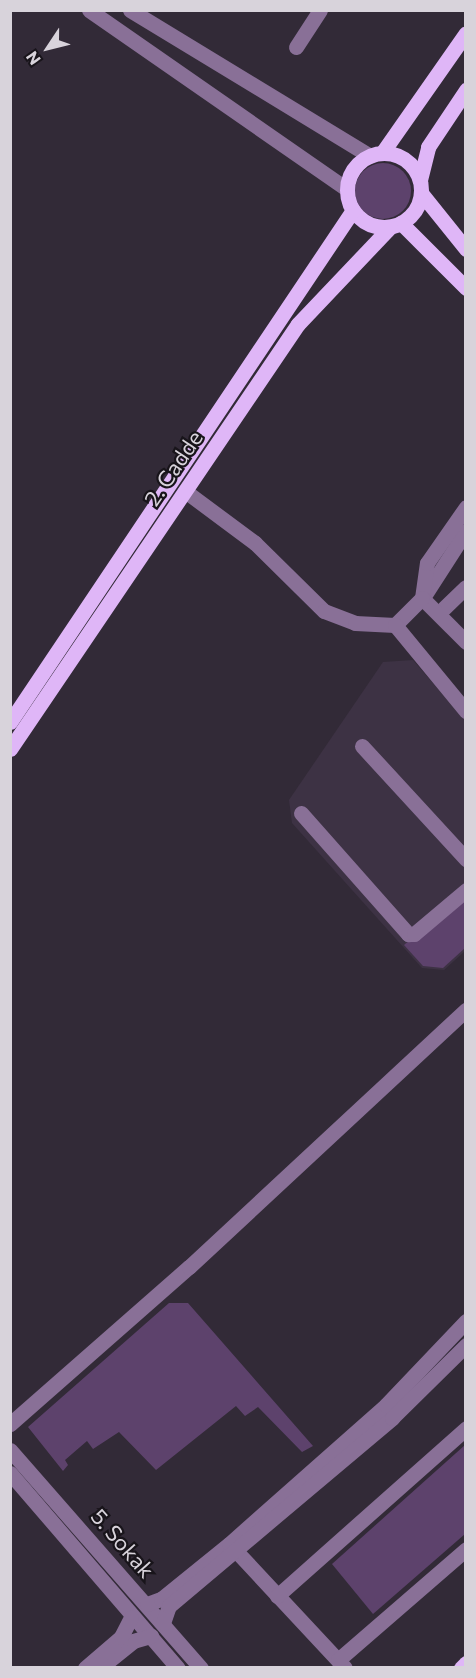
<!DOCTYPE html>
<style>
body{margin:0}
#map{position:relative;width:476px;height:1678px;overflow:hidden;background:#322a37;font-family:Commissioner,sans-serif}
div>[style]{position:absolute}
.built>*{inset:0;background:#3d3244}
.green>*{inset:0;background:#5d426c}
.round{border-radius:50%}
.minor>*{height:15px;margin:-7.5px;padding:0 7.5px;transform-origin:7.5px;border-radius:7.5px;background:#897097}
.major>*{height:15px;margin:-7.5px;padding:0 7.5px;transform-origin:7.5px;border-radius:7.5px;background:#dfb6f7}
.major>.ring{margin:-7.5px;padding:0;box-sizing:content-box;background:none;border:15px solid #dfb6f7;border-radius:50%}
span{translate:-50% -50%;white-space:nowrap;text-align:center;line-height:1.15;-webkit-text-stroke:4.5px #18141a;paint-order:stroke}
.street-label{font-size:22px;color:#d8d3db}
.frame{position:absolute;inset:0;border:12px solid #d8d3db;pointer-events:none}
.north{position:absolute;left:18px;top:18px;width:60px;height:60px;-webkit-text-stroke:4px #18141a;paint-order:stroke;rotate:235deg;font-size:16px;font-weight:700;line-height:24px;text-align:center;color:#d8d3db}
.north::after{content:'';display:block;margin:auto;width:21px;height:27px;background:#d8d3db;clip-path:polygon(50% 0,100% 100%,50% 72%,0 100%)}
</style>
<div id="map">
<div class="built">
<i style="clip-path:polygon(413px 660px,465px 720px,465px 951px,444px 970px,422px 968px,292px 823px,289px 800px,383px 662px)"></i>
</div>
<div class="green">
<i class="round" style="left:355px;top:163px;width:56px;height:56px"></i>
<i style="clip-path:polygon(465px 892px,465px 948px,443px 968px,423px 966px,404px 945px)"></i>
<i style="clip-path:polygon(169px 1303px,188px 1303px,313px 1446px,302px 1452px,258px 1407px,245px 1416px,236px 1406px,156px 1470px,119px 1432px,93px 1449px,87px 1441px,65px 1460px,68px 1465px,63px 1471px,28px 1427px)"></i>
<i style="clip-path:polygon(465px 1445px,465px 1534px,373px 1614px,332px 1564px)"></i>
</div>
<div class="minor">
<i style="left:89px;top:10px;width:314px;rotate:34.8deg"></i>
<i style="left:130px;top:10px;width:281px;rotate:31.3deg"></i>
<i style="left:296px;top:47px;width:44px;rotate:-57deg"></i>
<i style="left:185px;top:491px;width:87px;rotate:36.6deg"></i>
<i style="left:255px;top:543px;width:97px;rotate:44.6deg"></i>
<i style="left:324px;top:611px;width:33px;rotate:21deg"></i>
<i style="left:355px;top:623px;width:40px;rotate:2.9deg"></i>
<i style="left:426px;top:593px;width:74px;rotate:-57.2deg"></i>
<i style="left:422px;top:598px;width:35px;rotate:-82deg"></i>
<i style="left:427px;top:563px;width:68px;rotate:-55.1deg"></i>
<i style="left:444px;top:608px;width:30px;rotate:-44deg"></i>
<i style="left:466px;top:642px;width:62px;rotate:-135deg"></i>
<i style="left:422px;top:598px;width:38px;rotate:135deg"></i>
<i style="left:395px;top:625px;width:112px;rotate:50.5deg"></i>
<i style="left:362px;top:746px;width:154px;rotate:47.4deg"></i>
<i style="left:301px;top:813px;width:162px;rotate:48.5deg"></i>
<i style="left:408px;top:934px;width:6px"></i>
<i style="left:414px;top:934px;width:68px;rotate:-40.2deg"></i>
<i style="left:10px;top:1424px;width:238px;rotate:-41.3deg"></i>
<i style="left:189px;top:1267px;width:378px;rotate:-42.9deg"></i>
<i style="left:10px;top:1450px;width:290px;rotate:48.8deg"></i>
<i style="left:10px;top:1473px;width:257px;rotate:49.3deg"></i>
<i style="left:237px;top:1552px;width:158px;rotate:47deg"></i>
<i style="left:277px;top:1596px;width:253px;rotate:-41.6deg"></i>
<i style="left:147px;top:1604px;width:15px;rotate:-20deg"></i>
<i style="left:161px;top:1599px;width:87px;rotate:-39deg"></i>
<i style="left:229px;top:1544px;width:210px;rotate:-41.5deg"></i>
<i style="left:386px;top:1405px;width:116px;rotate:-46.4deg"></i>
<i style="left:163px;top:1623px;width:18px;rotate:-71deg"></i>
<i style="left:169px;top:1606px;width:292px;rotate:-40.1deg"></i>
<i style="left:392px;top:1418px;width:104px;rotate:-44.6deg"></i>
<i style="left:338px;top:1660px;width:169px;rotate:-40.9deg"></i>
<i style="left:105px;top:1664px;width:36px;rotate:-39deg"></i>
<i style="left:133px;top:1641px;width:19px;rotate:-16deg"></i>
<i style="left:85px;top:1668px;width:48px;rotate:-40.7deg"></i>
<i style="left:121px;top:1637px;width:22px;rotate:-63deg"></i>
</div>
<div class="major">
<i style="left:382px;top:153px;width:146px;rotate:-55deg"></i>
<i class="ring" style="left:347px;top:153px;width:59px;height:59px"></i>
<i style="left:420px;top:180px;width:34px;rotate:-76deg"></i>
<i style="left:428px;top:147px;width:69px;rotate:-56.3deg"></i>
<i style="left:421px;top:193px;width:72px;rotate:51.2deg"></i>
<i style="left:401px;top:223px;width:92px;rotate:45deg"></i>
<i style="left:10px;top:722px;width:616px;rotate:-56.18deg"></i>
<i style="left:10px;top:749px;width:513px;rotate:-55.88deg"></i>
<i style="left:298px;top:324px;width:134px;rotate:-46.5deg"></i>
<i style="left:461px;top:1668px;width:7px;rotate:-45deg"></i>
</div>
<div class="street-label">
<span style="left:173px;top:468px;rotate:-56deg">2. Cadde</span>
<span style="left:123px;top:1543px;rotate:49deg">5. Sokak</span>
</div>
<div class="frame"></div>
<div class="north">N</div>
</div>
